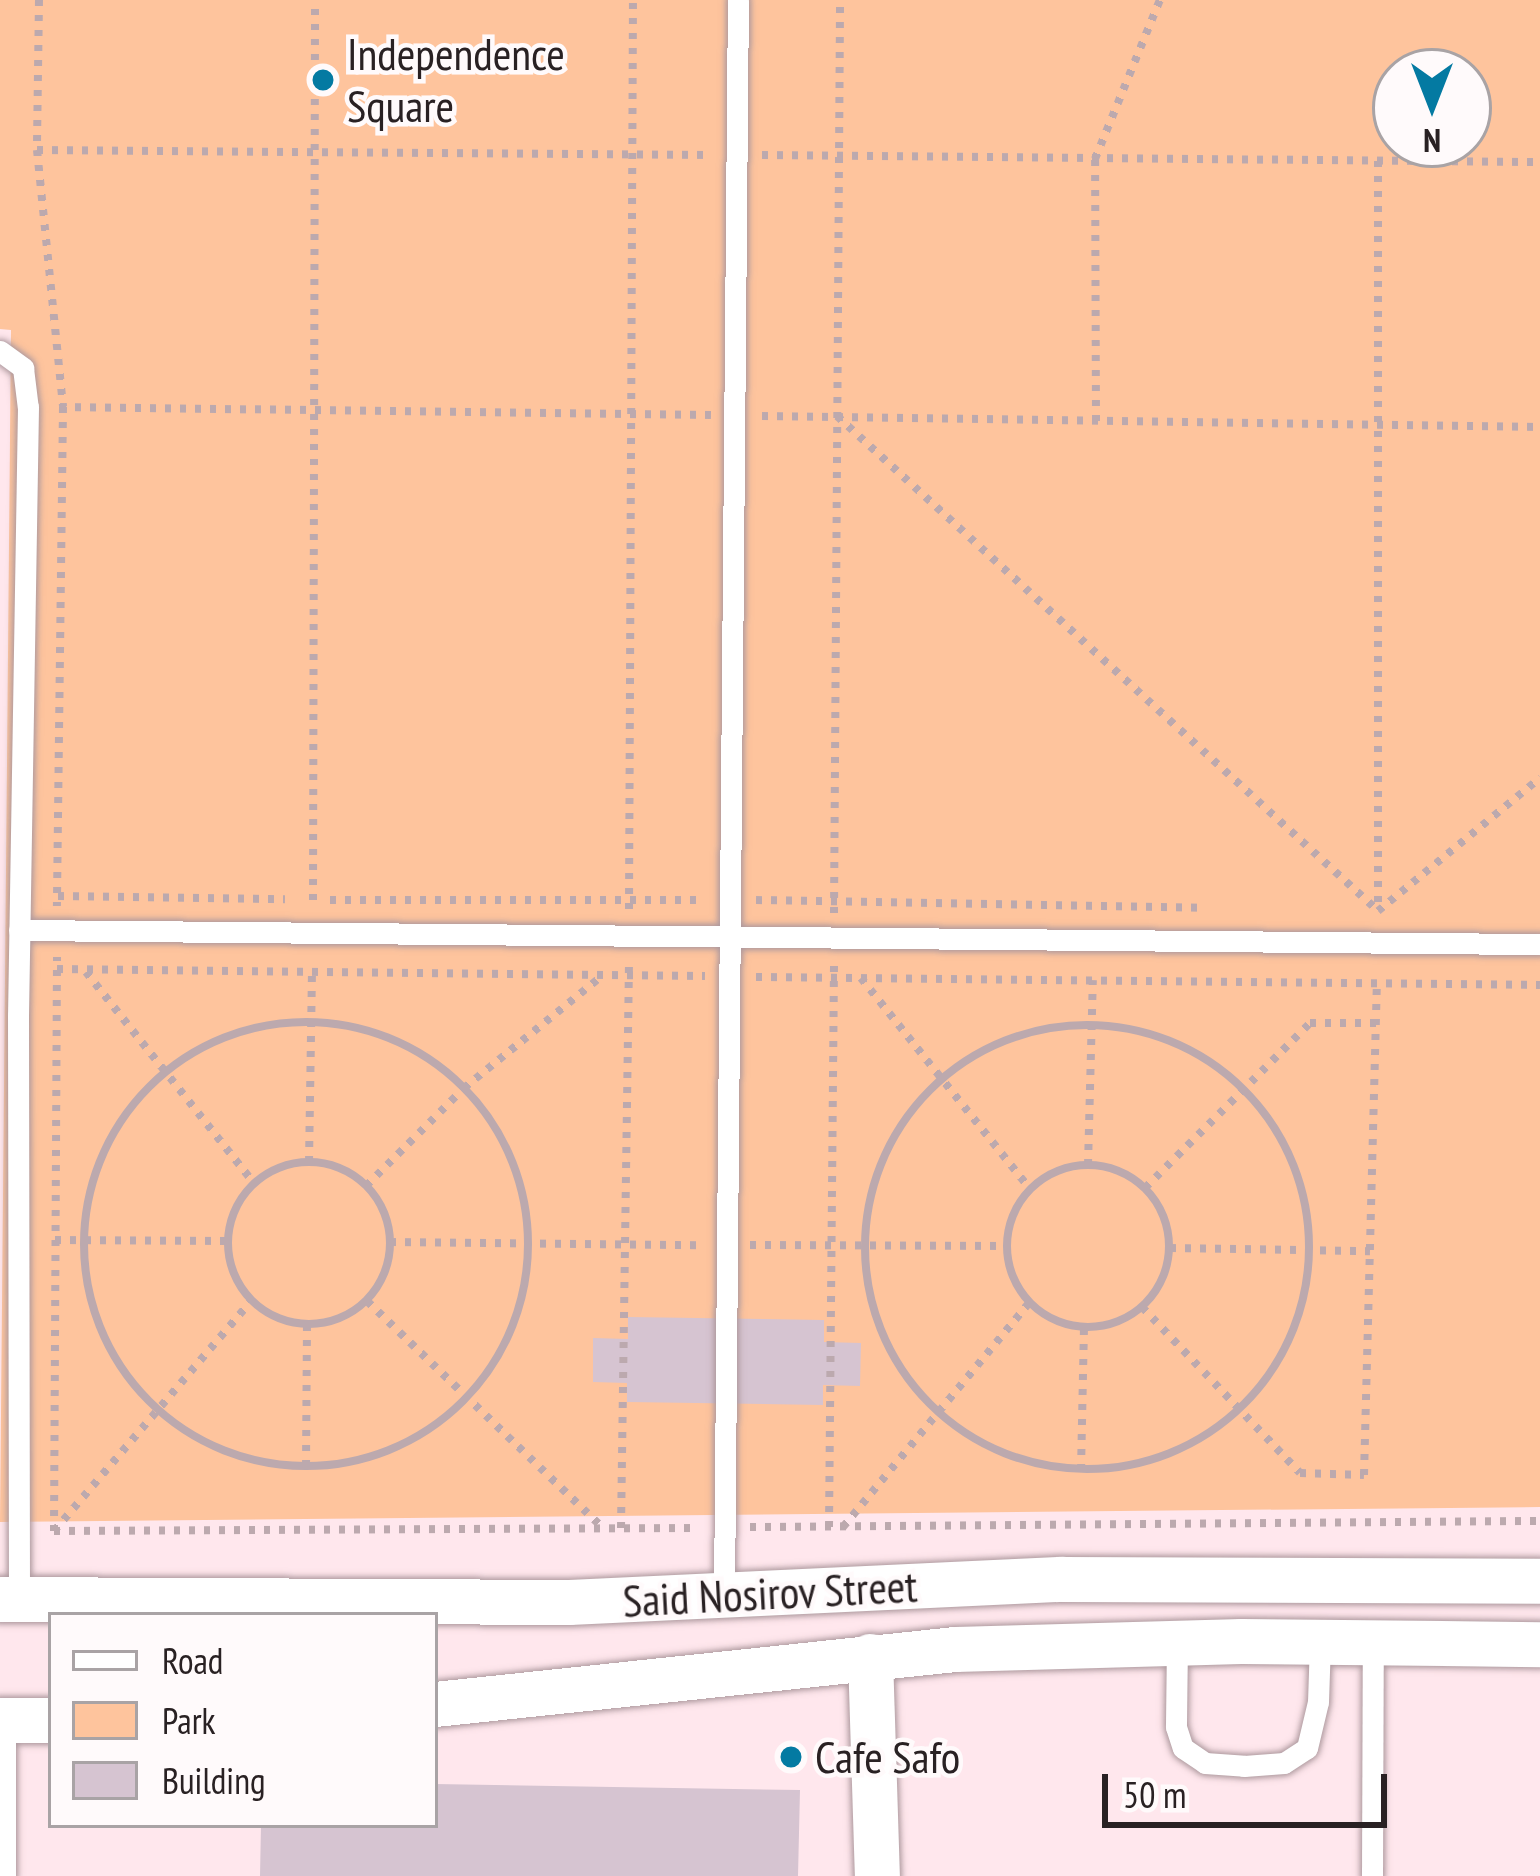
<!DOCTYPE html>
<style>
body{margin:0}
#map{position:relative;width:1540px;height:1876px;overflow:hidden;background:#ffe7ed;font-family:"PT Sans Narrow",sans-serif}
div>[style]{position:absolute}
.green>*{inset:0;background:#fec49d}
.building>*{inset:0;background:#d6c4d1}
.path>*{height:8px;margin-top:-4px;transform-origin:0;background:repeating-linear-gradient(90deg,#bca9ae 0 6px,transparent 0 15px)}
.path>.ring{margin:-4px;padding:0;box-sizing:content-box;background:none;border:8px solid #bca9ae;border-radius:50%}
.roads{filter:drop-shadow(0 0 3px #ae999e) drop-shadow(0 0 3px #ae999e)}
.service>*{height:21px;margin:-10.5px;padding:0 10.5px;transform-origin:10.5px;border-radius:10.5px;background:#fff}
.minor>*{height:45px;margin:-22.5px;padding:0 22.5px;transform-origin:22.5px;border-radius:22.5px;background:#fff}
.dots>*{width:33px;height:33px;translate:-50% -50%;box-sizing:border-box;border:6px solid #fffafb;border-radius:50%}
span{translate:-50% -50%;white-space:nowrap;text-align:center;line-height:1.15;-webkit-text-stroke:9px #fffafb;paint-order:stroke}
.poi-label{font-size:45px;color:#292123}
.left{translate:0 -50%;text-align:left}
.street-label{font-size:45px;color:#292123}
.legend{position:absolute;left:48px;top:1612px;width:390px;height:216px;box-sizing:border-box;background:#fffafb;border:3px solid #a9a3a5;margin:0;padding:15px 21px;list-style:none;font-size:36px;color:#292123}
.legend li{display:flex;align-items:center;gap:24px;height:60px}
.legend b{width:60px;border:3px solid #a9a3a5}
.north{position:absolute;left:1372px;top:48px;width:120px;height:120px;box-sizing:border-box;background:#fffafb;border:3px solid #a9a3a5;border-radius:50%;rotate:180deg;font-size:33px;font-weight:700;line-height:48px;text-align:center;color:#292123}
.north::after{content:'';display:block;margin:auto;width:42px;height:54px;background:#047aa2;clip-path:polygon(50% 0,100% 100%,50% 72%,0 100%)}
.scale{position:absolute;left:1102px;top:1774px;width:285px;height:54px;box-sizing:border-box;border:6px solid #292123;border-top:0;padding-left:15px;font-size:36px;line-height:42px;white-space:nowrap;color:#292123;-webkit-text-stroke:9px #fffafb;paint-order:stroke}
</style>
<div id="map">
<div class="green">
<i style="clip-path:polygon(evenodd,0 0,1540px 0,1540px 1507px,0 1522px,11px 330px,0 329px,0 0,1396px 72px,1468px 72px,1468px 144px,1396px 144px,1396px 72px)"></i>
</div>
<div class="building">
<i style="clip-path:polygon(628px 1317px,824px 1320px,824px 1342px,861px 1343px,860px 1386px,823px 1385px,823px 1405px,627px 1402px,627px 1383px,593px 1382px,593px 1338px,628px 1339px)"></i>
<i style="clip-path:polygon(435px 1784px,800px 1790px,798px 1876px,260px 1876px,261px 1825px,435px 1825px)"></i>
</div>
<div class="path">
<i style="left:39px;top:0;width:150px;rotate:90.8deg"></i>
<i style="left:37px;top:150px;width:258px;rotate:84.2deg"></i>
<i style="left:63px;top:407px;width:499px;rotate:90.7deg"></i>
<i style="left:37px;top:150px;width:674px;rotate:0.43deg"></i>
<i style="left:762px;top:155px;width:778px;rotate:0.52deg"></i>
<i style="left:1378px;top:161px;width:750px;rotate:90deg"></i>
<i style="left:1378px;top:911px;width:210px;rotate:-39.4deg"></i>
<i style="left:60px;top:407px;width:651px;rotate:0.7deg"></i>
<i style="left:762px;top:416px;width:778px;rotate:0.81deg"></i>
<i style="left:837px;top:416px;width:732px;rotate:42.45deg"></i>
<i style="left:1096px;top:421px;width:262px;rotate:-90.2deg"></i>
<i style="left:1095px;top:159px;width:172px;rotate:-67.8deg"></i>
<i style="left:58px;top:896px;width:227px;rotate:0.8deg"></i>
<i style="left:313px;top:900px;width:900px;rotate:-89.87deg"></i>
<i style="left:330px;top:900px;width:375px"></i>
<i style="left:756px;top:900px;width:447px;rotate:1deg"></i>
<i style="left:629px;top:909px;width:909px;rotate:-89.75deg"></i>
<i style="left:834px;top:913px;width:913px;rotate:-89.62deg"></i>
<i style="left:57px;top:969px;width:648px;rotate:0.62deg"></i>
<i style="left:86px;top:972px;width:270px;rotate:51.5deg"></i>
<i style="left:756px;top:977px;width:784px;rotate:0.58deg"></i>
<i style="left:861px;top:978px;width:270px;rotate:51.3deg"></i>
<i class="ring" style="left:84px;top:1022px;width:436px;height:436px"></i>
<i class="ring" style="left:865px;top:1025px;width:436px;height:436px"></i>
<i style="left:309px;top:1162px;width:188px;rotate:-89.1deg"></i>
<i class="ring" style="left:228px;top:1162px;width:154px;height:154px"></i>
<i style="left:1088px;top:1165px;width:185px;rotate:-88.5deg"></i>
<i class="ring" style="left:1007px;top:1165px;width:154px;height:154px"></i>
<i style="left:366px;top:1186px;width:139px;rotate:-45deg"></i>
<i style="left:464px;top:1088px;width:178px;rotate:-39.1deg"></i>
<i style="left:1145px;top:1188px;width:233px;rotate:-45deg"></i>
<i style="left:1310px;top:1023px;width:66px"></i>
<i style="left:55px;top:1240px;width:172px;rotate:0.3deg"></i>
<i style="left:390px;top:1242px;width:309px;rotate:0.6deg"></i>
<i style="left:750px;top:1245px;width:257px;rotate:0.2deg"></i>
<i style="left:1170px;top:1248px;width:200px;rotate:0.9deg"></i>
<i style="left:367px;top:1301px;width:327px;rotate:43.9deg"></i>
<i style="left:1142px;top:1307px;width:229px;rotate:46.4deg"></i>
<i style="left:1300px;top:1473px;width:64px;rotate:1.8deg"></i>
<i style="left:1364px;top:1475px;width:490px;rotate:-88.5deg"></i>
<i style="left:306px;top:1466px;width:141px;rotate:-89.6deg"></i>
<i style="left:1081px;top:1470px;width:143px;rotate:-88.8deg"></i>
<i style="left:750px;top:1527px;width:790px;rotate:-0.44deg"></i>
<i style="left:829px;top:1527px;width:563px;rotate:-89.49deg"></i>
<i style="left:843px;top:1527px;width:293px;rotate:-50.3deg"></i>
<i style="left:621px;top:1528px;width:568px;rotate:-89.19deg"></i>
<i style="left:54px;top:1531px;width:574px;rotate:-89.7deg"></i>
<i style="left:54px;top:1531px;width:645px;rotate:-0.27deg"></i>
<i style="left:54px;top:1531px;width:303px;rotate:-49.4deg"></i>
</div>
<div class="roads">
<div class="service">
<i style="left:0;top:351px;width:29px;rotate:36deg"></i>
<i style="left:23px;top:368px;width:39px;rotate:83deg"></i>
<i style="left:28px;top:407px;width:609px;rotate:90.94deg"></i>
<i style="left:18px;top:1016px;width:583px;rotate:89.9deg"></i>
<i style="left:19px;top:930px;width:1521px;rotate:0.53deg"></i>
<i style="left:724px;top:1596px;width:1596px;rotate:-89.5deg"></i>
<i style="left:1177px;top:1642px;width:85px;rotate:90.7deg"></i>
<i style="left:1176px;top:1727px;width:22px;rotate:72deg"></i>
<i style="left:1183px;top:1748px;width:27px;rotate:34deg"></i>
<i style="left:1205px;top:1763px;width:39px;rotate:4deg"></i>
<i style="left:1244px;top:1766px;width:40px;rotate:-4.3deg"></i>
<i style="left:1284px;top:1763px;width:27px;rotate:-33deg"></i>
<i style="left:1307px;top:1748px;width:47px;rotate:-76.6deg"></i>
<i style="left:1318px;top:1702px;width:61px;rotate:-88.1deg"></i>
<i style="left:5px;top:1720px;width:156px;rotate:90deg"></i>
<i style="left:1372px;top:1876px;width:234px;rotate:-89.8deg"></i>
</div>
<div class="minor">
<i style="left:0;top:1599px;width:569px;rotate:0.3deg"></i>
<i style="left:569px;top:1602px;width:494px;rotate:-2.7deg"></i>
<i style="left:1062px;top:1579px;width:478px;rotate:0.2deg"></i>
<i style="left:870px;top:1656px;width:220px;rotate:88.2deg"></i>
<i style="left:435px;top:1704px;width:523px;rotate:-6.04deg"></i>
<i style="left:955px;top:1649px;width:286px;rotate:-1.6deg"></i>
<i style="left:1241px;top:1641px;width:299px;rotate:0.6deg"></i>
<i style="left:0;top:1720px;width:51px"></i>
</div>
</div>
<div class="dots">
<i style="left:323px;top:80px;background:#047aa2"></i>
<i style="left:791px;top:1757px;background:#047aa2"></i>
</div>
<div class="poi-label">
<span class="left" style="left:347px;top:80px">Independence<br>Square</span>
<span class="left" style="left:815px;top:1757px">Cafe Safo</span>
</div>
<div class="street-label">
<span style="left:770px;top:1593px;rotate:-3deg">Said Nosirov Street</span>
</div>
<ul class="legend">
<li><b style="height:15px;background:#fff"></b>Road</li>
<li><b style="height:33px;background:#fec49d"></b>Park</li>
<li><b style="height:33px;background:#d6c4d1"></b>Building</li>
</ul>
<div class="north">N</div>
<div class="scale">50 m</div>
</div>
